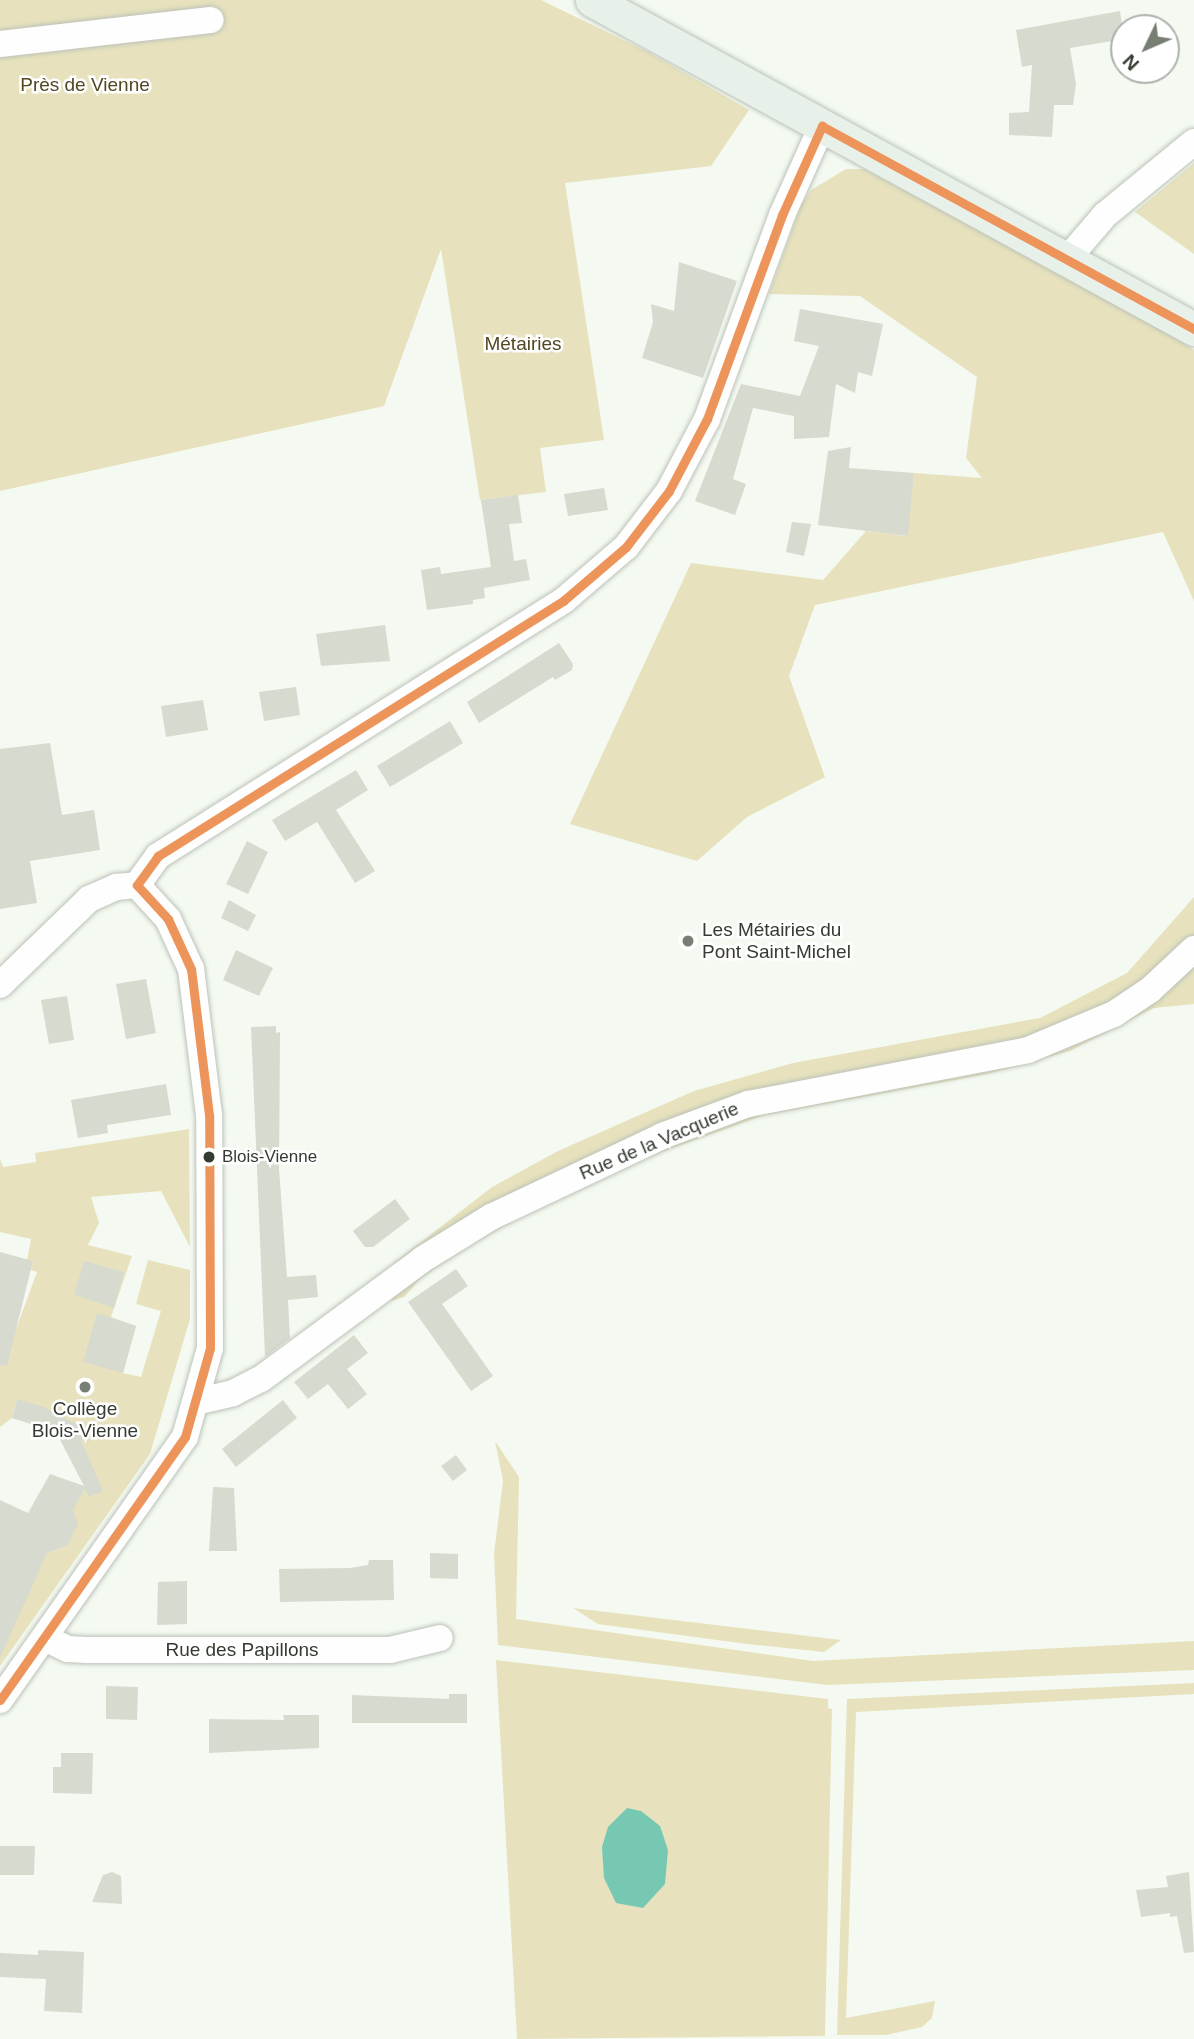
<!DOCTYPE html>
<meta charset="utf-8">
<style>
body{margin:0}
#map{position:relative;width:1194px;height:2039px;overflow:hidden;background:#f4faf1;font-family:Helvetica,sans-serif}
div>[style]{position:absolute}
.green>*{inset:0;background:#e7e2bd}
.water>*{inset:0;background:#77c8b2}
.building>*{inset:0;background:#d6dacf}
.roads{filter:drop-shadow(0 0 2px #bcc2b9) drop-shadow(0 0 2px #bcc2b9)}
.minor>*{height:26px;margin:-13px;padding:0 13px;transform-origin:13px;border-radius:13px;background:#fdfefd}
.major>*{height:33px;margin:-16.5px;padding:0 16.5px;transform-origin:16.5px;border-radius:16.5px;background:#e8f0ea}
.bus-1>*{height:9px;margin:-4.5px;padding:0 4.5px;transform-origin:4.5px;border-radius:4.5px;background:#ed945a}
.dots>*{width:19px;height:19px;translate:-50% -50%;box-sizing:border-box;border:4px solid #fff;border-radius:50%}
span{translate:-50% -50%;white-space:nowrap;text-align:center;line-height:1.15;-webkit-text-stroke:5px #fff;paint-order:stroke}
.bus-label{font-size:17px;color:#343b30}
.left{translate:0 -50%;text-align:left}
.park-label{font-size:19px;color:#514822}
.poi-label{font-size:19px;color:#343b30}
.street-label{font-size:19px;color:#343b30}
.north{position:absolute;left:1110px;top:14px;width:70px;height:70px;box-sizing:border-box;background:#fff;border:2px solid #aeb1ac;border-radius:50%;rotate:226deg;font-size:19px;font-weight:700;line-height:28px;text-align:center;color:#343b30}
.north::after{content:'';display:block;margin:auto;width:24px;height:32px;background:#777e74;clip-path:polygon(50% 0,100% 100%,50% 72%,0 100%)}
</style>
<div id="map">
<div class="green">
<i style="clip-path:polygon(0 0,541px 0,648px 52px,749px 110px,711px 166px,565px 183px,604px 440px,540px 448px,546px 492px,480px 500px,441px 249px,384px 406px,0 491px)"></i>
<i style="clip-path:polygon(1194px 163px,1194px 254px,1135px 212px)"></i>
<i style="clip-path:polygon(846px 169px,864px 169px,1158px 325px,1194px 350px,1194px 601px,1163px 532px,815px 605px,789px 676px,825px 777px,747px 817px,697px 861px,570px 824px,691px 563px,823px 580px,866px 531px,907px 536px,914px 473px,982px 478px,966px 458px,977px 377px,860px 296px,769px 294px,801px 205px,811px 190px)"></i>
<i style="clip-path:polygon(1194px 897px,1194px 941px,1182px 955px,1077px 1027px,777px 1090px,398px 1269px,394px 1263px,492px 1187px,558px 1151px,694px 1091px,793px 1063px,1040px 1018px,1127px 973px)"></i>
<i style="clip-path:polygon(1194px 955px,1194px 1004px,1154px 1008px,1070px 1051px,988px 1074px,765px 1115px,659px 1153px,538px 1207px,467px 1247px,421px 1278px,404px 1297px,391px 1301px,394px 1289px,494px 1221px,743px 1111px,1019px 1057px)"></i>
<i style="clip-path:polygon(189px 1129px,190px 1247px,161px 1191px,91px 1197px,99px 1223px,88px 1245px,132px 1256px,111px 1317px,136px 1326px,123px 1373px,141px 1377px,161px 1311px,136px 1304px,148px 1260px,190px 1270px,190px 1319px,150px 1454px,0 1666px,0 1637px,47px 1553px,68px 1545px,77px 1524px,72px 1511px,83px 1492px,89px 1459px,74px 1424px,17px 1399px,12px 1418px,0 1427px,0 1328px,15px 1332px,37px 1272px,31px 1270px,33px 1261px,27px 1260px,31px 1239px,0 1232px,0 1159px,3px 1167px,36px 1162px,35px 1153px)"></i>
<i style="clip-path:polygon(495px 1441px,519px 1477px,516px 1619px,813px 1661px,1194px 1641px,1194px 1670px,827px 1685px,498px 1645px,494px 1554px,503px 1481px)"></i>
<i style="clip-path:polygon(573px 1608px,841px 1640px,824px 1652px,747px 1644px,598px 1624px)"></i>
<i style="clip-path:polygon(496px 1660px,828px 1699px,828px 1708px,832px 1709px,825px 2036px,517px 2039px)"></i>
<i style="clip-path:polygon(1194px 1683px,1194px 1694px,856px 1712px,846px 2018px,935px 2001px,932px 2018px,922px 2027px,886px 2035px,837px 2035px,847px 1699px)"></i>
</div>
<div class="water">
<i style="clip-path:polygon(627px 1808px,641px 1811px,660px 1826px,668px 1850px,665px 1884px,643px 1908px,616px 1903px,604px 1878px,602px 1847px,608px 1827px)"></i>
</div>
<div class="building">
<i style="clip-path:polygon(1120px 11px,1124px 39px,1070px 48px,1076px 84px,1073px 105px,1054px 105px,1052px 137px,1009px 135px,1009px 113px,1029px 112px,1032px 65px,1022px 67px,1016px 30px)"></i>
<i style="clip-path:polygon(679px 262px,737px 281px,703px 378px,642px 358px,653px 322px,651px 304px,674px 311px)"></i>
<i style="clip-path:polygon(800px 309px,883px 324px,872px 376px,858px 372px,855px 393px,836px 384px,829px 437px,794px 439px,794px 416px,753px 408px,733px 479px,746px 484px,735px 515px,695px 501px,741px 384px,800px 396px,819px 346px,794px 341px)"></i>
<i style="clip-path:polygon(851px 447px,849px 468px,914px 473px,908px 536px,818px 525px,828px 451px)"></i>
<i style="clip-path:polygon(604px 488px,608px 510px,568px 516px,564px 494px)"></i>
<i style="clip-path:polygon(518px 495px,522px 523px,509px 524px,514px 561px,526px 559px,530px 580px,484px 588px,485px 598px,473px 600px,473px 604px,427px 610px,421px 570px,440px 567px,441px 574px,491px 567px,481px 500px)"></i>
<i style="clip-path:polygon(792px 522px,811px 524px,804px 556px,786px 552px)"></i>
<i style="clip-path:polygon(385px 625px,390px 661px,321px 666px,316px 634px)"></i>
<i style="clip-path:polygon(559px 643px,573px 664px,572px 670px,555px 680px,553px 677px,479px 723px,467px 702px)"></i>
<i style="clip-path:polygon(296px 687px,300px 715px,264px 721px,259px 692px)"></i>
<i style="clip-path:polygon(203px 700px,208px 730px,166px 737px,161px 706px)"></i>
<i style="clip-path:polygon(450px 721px,463px 743px,390px 787px,377px 766px)"></i>
<i style="clip-path:polygon(50px 743px,62px 815px,94px 810px,100px 850px,30px 861px,37px 903px,0 909px,0 749px)"></i>
<i style="clip-path:polygon(356px 770px,368px 790px,336px 810px,375px 871px,355px 883px,317px 822px,285px 841px,272px 820px)"></i>
<i style="clip-path:polygon(247px 841px,268px 852px,248px 894px,226px 884px)"></i>
<i style="clip-path:polygon(229px 900px,256px 915px,248px 931px,221px 918px)"></i>
<i style="clip-path:polygon(236px 950px,273px 968px,259px 996px,223px 980px)"></i>
<i style="clip-path:polygon(146px 979px,156px 1033px,126px 1039px,116px 984px)"></i>
<i style="clip-path:polygon(67px 996px,74px 1040px,49px 1044px,41px 1000px)"></i>
<i style="clip-path:polygon(276px 1026px,276px 1033px,280px 1032px,279px 1169px,287px 1277px,316px 1275px,318px 1297px,288px 1300px,290px 1338px,265px 1357px,251px 1027px)"></i>
<i style="clip-path:polygon(166px 1084px,171px 1115px,107px 1125px,108px 1133px,78px 1138px,71px 1100px)"></i>
<i style="clip-path:polygon(395px 1199px,410px 1219px,373px 1247px,365px 1247px,353px 1231px)"></i>
<i style="clip-path:polygon(0 1252px,33px 1261px,7px 1366px,0 1365px)"></i>
<i style="clip-path:polygon(84px 1261px,124px 1272px,114px 1308px,74px 1295px)"></i>
<i style="clip-path:polygon(456px 1269px,468px 1286px,442px 1304px,493px 1376px,471px 1391px,408px 1302px)"></i>
<i style="clip-path:polygon(97px 1313px,136px 1326px,123px 1373px,83px 1362px)"></i>
<i style="clip-path:polygon(354px 1335px,368px 1353px,347px 1369px,367px 1394px,348px 1409px,328px 1384px,308px 1399px,294px 1382px)"></i>
<i style="clip-path:polygon(17px 1399px,44px 1407px,93px 1433px,89px 1442px,81px 1440px,103px 1491px,89px 1497px,85px 1489px,73px 1510px,78px 1524px,68px 1545px,47px 1553px,0 1658px,0 1500px,28px 1513px,50px 1474px,84px 1486px,56px 1432px,12px 1418px)"></i>
<i style="clip-path:polygon(283px 1400px,297px 1418px,236px 1467px,222px 1449px)"></i>
<i style="clip-path:polygon(456px 1455px,467px 1470px,453px 1481px,441px 1466px)"></i>
<i style="clip-path:polygon(213px 1487px,234px 1488px,237px 1551px,209px 1551px)"></i>
<i style="clip-path:polygon(430px 1553px,458px 1554px,458px 1579px,430px 1578px)"></i>
<i style="clip-path:polygon(369px 1560px,393px 1560px,394px 1600px,280px 1602px,279px 1569px,350px 1568px,368px 1565px)"></i>
<i style="clip-path:polygon(187px 1581px,187px 1624px,157px 1625px,158px 1582px)"></i>
<i style="clip-path:polygon(106px 1686px,138px 1687px,137px 1720px,106px 1719px)"></i>
<i style="clip-path:polygon(449px 1694px,467px 1694px,467px 1723px,352px 1723px,352px 1695px,449px 1699px)"></i>
<i style="clip-path:polygon(283px 1715px,319px 1715px,319px 1748px,209px 1753px,209px 1719px,284px 1720px)"></i>
<i style="clip-path:polygon(61px 1753px,93px 1753px,92px 1794px,53px 1793px,53px 1767px,61px 1767px)"></i>
<i style="clip-path:polygon(0 1846px,35px 1846px,34px 1875px,0 1875px)"></i>
<i style="clip-path:polygon(112px 1872px,121px 1876px,122px 1904px,92px 1902px,103px 1875px)"></i>
<i style="clip-path:polygon(1189px 1872px,1194px 1952px,1184px 1953px,1177px 1916px,1170px 1917px,1170px 1913px,1141px 1917px,1136px 1890px,1168px 1887px,1166px 1876px)"></i>
<i style="clip-path:polygon(38px 1950px,84px 1952px,82px 2013px,44px 2011px,46px 1979px,0 1977px,0 1953px,38px 1955px)"></i>
</div>
<div class="roads">
<div class="minor">
<i style="left:0;top:44px;width:212px;rotate:-6.5deg"></i>
<i style="left:1069px;top:257px;width:55px;rotate:-49.4deg"></i>
<i style="left:1105px;top:215px;width:115px;rotate:-39.4deg"></i>
<i style="left:0;top:985px;width:124px;rotate:-44deg"></i>
<i style="left:89px;top:899px;width:30px;rotate:-24deg"></i>
<i style="left:116px;top:887px;width:21px;rotate:-5deg"></i>
<i style="left:137px;top:885px;width:36px;rotate:-54deg"></i>
<i style="left:158px;top:856px;width:479px;rotate:-32.2deg"></i>
<i style="left:563px;top:601px;width:83px;rotate:-40.6deg"></i>
<i style="left:626px;top:547px;width:71px;rotate:-52.5deg"></i>
<i style="left:669px;top:491px;width:81px;rotate:-62.2deg"></i>
<i style="left:707px;top:419px;width:217px;rotate:-69.8deg"></i>
<i style="left:782px;top:215px;width:98px;rotate:-65.8deg"></i>
<i style="left:195px;top:1402px;width:39px;rotate:-13deg"></i>
<i style="left:233px;top:1393px;width:31px;rotate:-27deg"></i>
<i style="left:261px;top:1379px;width:202px;rotate:-36.5deg"></i>
<i style="left:423px;top:1259px;width:80px;rotate:-31.7deg"></i>
<i style="left:491px;top:1217px;width:189px;rotate:-25.3deg"></i>
<i style="left:662px;top:1136px;width:92px;rotate:-20.4deg"></i>
<i style="left:748px;top:1104px;width:285px;rotate:-10.9deg"></i>
<i style="left:1028px;top:1050px;width:93px;rotate:-22.7deg"></i>
<i style="left:1114px;top:1014px;width:43px;rotate:-33.7deg"></i>
<i style="left:1150px;top:990px;width:60px;rotate:-43deg"></i>
<i style="left:45px;top:1638px;width:25px;rotate:26deg"></i>
<i style="left:68px;top:1649px;width:19px;rotate:3deg"></i>
<i style="left:87px;top:1650px;width:303px"></i>
<i style="left:390px;top:1650px;width:51px;rotate:-13.5deg"></i>
<i style="left:0;top:1700px;width:322px;rotate:-54.9deg"></i>
<i style="left:185px;top:1437px;width:92px;rotate:-74.3deg"></i>
<i style="left:210px;top:1348px;width:233px;rotate:-90.2deg"></i>
<i style="left:209px;top:1115px;width:147px;rotate:-97deg"></i>
<i style="left:191px;top:969px;width:55px;rotate:-114.7deg"></i>
<i style="left:168px;top:919px;width:46px;rotate:-132.4deg"></i>
</div>
<div class="major">
<i style="left:592px;top:0;width:686px;rotate:28.66deg"></i>
</div>
</div>
<div class="bus-1">
<i style="left:822px;top:126px;width:424px;rotate:28.6deg"></i>
<i style="left:137px;top:885px;width:36px;rotate:-54deg"></i>
<i style="left:158px;top:856px;width:479px;rotate:-32.2deg"></i>
<i style="left:563px;top:601px;width:83px;rotate:-40.6deg"></i>
<i style="left:626px;top:547px;width:71px;rotate:-52.5deg"></i>
<i style="left:669px;top:491px;width:81px;rotate:-62.2deg"></i>
<i style="left:707px;top:419px;width:217px;rotate:-69.8deg"></i>
<i style="left:782px;top:215px;width:98px;rotate:-65.8deg"></i>
<i style="left:0;top:1700px;width:322px;rotate:-54.9deg"></i>
<i style="left:185px;top:1437px;width:92px;rotate:-74.3deg"></i>
<i style="left:210px;top:1348px;width:233px;rotate:-90.2deg"></i>
<i style="left:209px;top:1115px;width:147px;rotate:-97deg"></i>
<i style="left:191px;top:969px;width:55px;rotate:-114.7deg"></i>
<i style="left:168px;top:919px;width:46px;rotate:-132.4deg"></i>
</div>
<div class="dots">
<i style="left:688px;top:941px;background:#777e74"></i>
<i style="left:209px;top:1157px;background:#343b30"></i>
<i style="left:85px;top:1387px;background:#777e74"></i>
</div>
<div class="bus-label">
<span class="left" style="left:222px;top:1157px">Blois-Vienne</span>
</div>
<div class="park-label">
<span style="left:85px;top:85px">Près de Vienne</span>
<span style="left:523px;top:344px">Métairies</span>
</div>
<div class="poi-label">
<span class="left" style="left:702px;top:941px">Les Métairies du<br>Pont Saint-Michel</span>
<span style="left:85px;top:1420px">Collège<br>Blois-Vienne</span>
</div>
<div class="street-label">
<span style="left:659px;top:1141px;rotate:-23deg">Rue de la Vacquerie</span>
<span style="left:242px;top:1650px">Rue des Papillons</span>
</div>
<div class="north">N</div>
</div>
